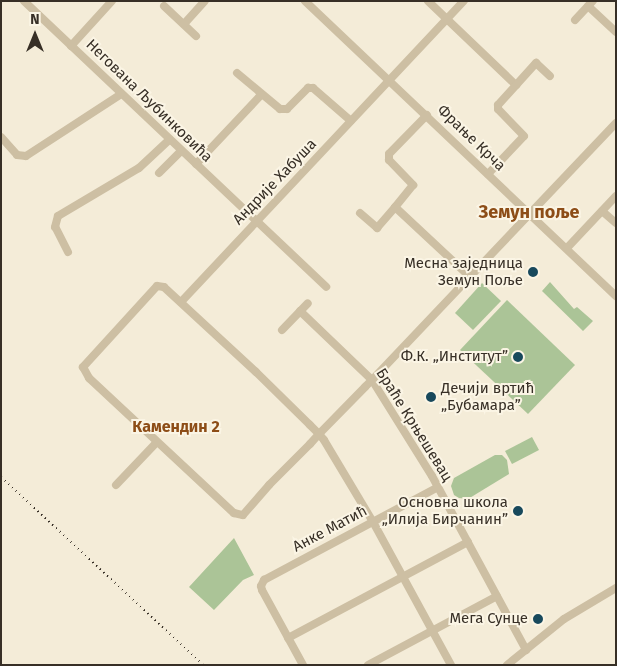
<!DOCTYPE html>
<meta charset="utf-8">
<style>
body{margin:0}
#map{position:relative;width:617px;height:666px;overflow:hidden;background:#f4ecd8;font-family:"Fira Sans",sans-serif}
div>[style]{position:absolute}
.green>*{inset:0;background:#abc497}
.minor>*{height:8px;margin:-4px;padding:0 4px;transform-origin:4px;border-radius:4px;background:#cdbfa3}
.rail>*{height:2px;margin-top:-1px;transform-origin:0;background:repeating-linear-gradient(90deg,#372f26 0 1px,transparent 0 5px)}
.dots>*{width:14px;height:14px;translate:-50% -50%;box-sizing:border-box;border:2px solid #fbf5e5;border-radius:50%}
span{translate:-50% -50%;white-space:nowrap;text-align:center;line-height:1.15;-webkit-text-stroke:4px #fbf5e5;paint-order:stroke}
.street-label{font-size:15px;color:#372f26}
.poi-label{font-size:15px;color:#372f26}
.right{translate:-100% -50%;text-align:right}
.left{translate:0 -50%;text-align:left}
.neighbourhood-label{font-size:16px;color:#8d4d17;font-weight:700}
.quarter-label{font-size:18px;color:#8d4d17;font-weight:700}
.frame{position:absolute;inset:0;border:2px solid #372f26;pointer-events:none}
.north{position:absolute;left:10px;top:10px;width:50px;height:50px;-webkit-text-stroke:4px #fbf5e5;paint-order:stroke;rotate:0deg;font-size:14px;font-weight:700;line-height:20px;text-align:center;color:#372f26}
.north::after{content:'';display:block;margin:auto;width:18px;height:22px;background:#372f26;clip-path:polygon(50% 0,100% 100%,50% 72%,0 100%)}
</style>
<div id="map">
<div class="green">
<i style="clip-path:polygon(550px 282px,574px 309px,577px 307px,593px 321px,583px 331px,542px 291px)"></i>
<i style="clip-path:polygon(482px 283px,501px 301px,473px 330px,455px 313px)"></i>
<i style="clip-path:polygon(507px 300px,575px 365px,528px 414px,460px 350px)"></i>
<i style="clip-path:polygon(532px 437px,539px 450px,512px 464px,505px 451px)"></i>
<i style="clip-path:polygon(495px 455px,502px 455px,507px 460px,509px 474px,468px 499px,459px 498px,454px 495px,451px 486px,454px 478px)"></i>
<i style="clip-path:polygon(234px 538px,254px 575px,243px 580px,214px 610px,189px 587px)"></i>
</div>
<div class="minor">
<i style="left:24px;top:1px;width:416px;rotate:43.4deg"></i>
<i style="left:305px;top:1px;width:429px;rotate:43.5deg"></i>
<i style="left:428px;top:1px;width:122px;rotate:43.7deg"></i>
<i style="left:164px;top:6px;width:44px;rotate:43.2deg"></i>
<i style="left:588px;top:6px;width:38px;rotate:43deg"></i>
<i style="left:575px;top:20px;width:26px;rotate:-47deg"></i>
<i style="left:184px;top:24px;width:31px;rotate:-48deg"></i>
<i style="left:71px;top:46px;width:61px;rotate:-47.7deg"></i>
<i style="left:237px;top:73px;width:56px;rotate:39.9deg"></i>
<i style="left:280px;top:109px;width:7px"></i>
<i style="left:287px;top:109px;width:30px;rotate:-45deg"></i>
<i style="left:308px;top:88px;width:5px"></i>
<i style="left:313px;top:88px;width:50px;rotate:41deg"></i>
<i style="left:427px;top:115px;width:54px;rotate:134.3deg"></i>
<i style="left:389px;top:154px;width:6px;rotate:90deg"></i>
<i style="left:389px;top:160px;width:35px;rotate:46deg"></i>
<i style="left:413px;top:185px;width:28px;rotate:129deg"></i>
<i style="left:395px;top:207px;width:101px;rotate:43deg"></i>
<i style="left:1px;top:137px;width:24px;rotate:48deg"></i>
<i style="left:17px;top:155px;width:9px;rotate:6deg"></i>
<i style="left:26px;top:156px;width:113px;rotate:-33.1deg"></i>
<i style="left:196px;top:164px;width:95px;rotate:-46.7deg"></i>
<i style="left:159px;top:173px;width:31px;rotate:-45deg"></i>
<i style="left:488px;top:174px;width:52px;rotate:-46.5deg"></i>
<i style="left:524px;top:136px;width:37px;rotate:-134deg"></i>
<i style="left:498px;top:109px;width:4px;rotate:-90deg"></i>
<i style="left:498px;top:105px;width:57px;rotate:-47.9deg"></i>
<i style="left:536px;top:63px;width:19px;rotate:43deg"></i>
<i style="left:602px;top:211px;width:18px;rotate:41deg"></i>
<i style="left:360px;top:213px;width:23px;rotate:41deg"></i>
<i style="left:377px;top:228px;width:28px;rotate:-49deg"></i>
<i style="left:567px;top:248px;width:71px;rotate:-46.7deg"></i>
<i style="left:68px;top:252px;width:28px;rotate:-117deg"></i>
<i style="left:55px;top:227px;width:11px;rotate:-75deg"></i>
<i style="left:58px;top:216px;width:94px;rotate:-30.7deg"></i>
<i style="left:139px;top:168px;width:41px;rotate:-43deg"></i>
<i style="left:181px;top:302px;width:413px;rotate:-46.8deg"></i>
<i style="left:300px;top:311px;width:100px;rotate:43.8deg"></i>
<i style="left:372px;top:380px;width:113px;rotate:58deg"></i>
<i style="left:432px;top:476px;width:198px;rotate:61.6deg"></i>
<i style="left:282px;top:330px;width:37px;rotate:-46deg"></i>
<i style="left:116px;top:485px;width:59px;rotate:-46.4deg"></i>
<i style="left:288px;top:638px;width:204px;rotate:-28.1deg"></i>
<i style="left:303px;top:665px;width:85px;rotate:-118.7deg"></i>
<i style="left:262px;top:590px;width:4px;rotate:-104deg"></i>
<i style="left:261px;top:586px;width:7px;rotate:-63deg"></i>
<i style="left:264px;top:580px;width:197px;rotate:-28.1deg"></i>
<i style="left:368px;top:665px;width:146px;rotate:-28.1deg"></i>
<i style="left:451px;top:665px;width:163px;rotate:-118.6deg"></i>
<i style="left:373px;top:522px;width:96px;rotate:-120.9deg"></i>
<i style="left:324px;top:440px;width:8px;rotate:-130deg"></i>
<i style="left:319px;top:434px;width:13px;rotate:-135deg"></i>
<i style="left:310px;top:425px;width:76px;rotate:-135.5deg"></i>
<i style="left:256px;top:372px;width:125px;rotate:-137.3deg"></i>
<i style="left:164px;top:287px;width:7px;rotate:-172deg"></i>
<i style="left:157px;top:286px;width:110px;rotate:132.4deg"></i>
<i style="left:83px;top:367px;width:13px;rotate:61deg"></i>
<i style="left:89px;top:378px;width:198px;rotate:43deg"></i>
<i style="left:234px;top:513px;width:9px;rotate:13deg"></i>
<i style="left:243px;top:515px;width:40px;rotate:-49deg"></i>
<i style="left:269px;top:485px;width:58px;rotate:-45deg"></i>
<i style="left:310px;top:444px;width:13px;rotate:-48deg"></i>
<i style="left:319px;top:434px;width:66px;rotate:-45.6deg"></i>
<i style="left:365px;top:387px;width:10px;rotate:-45deg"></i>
<i style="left:372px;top:380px;width:354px;rotate:-46.5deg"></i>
<i style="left:507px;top:665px;width:73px;rotate:-38.9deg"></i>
<i style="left:564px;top:619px;width:61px;rotate:-30.8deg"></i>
</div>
<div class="rail">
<i style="left:1px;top:477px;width:276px;rotate:42.9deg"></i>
</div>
<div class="dots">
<i style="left:533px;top:272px;background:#18495c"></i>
<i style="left:518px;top:357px;background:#18495c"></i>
<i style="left:431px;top:397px;background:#18495c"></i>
<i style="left:518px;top:511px;background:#18495c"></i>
<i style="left:538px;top:619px;background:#18495c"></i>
</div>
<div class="street-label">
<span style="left:149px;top:101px;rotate:44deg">Негована Љубинковића</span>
<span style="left:471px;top:138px;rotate:44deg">Фрање Крча</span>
<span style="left:275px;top:182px;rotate:-46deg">Андрије Хабуша</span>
<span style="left:414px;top:425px;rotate:58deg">Браће Крњешевац</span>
<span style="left:330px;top:529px;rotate:-28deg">Анке Матић</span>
</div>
<div class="poi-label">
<span class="right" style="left:523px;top:272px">Месна заједница<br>Земун Поље</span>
<span class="right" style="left:508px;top:357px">Ф.К. „Институт”</span>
<span class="left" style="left:441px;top:397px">Дечији вртић<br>„Бубамара”</span>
<span class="right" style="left:508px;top:511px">Основна школа<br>„Илија Бирчанин”</span>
<span class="right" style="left:528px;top:619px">Мега Сунце</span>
</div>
<div class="neighbourhood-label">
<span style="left:176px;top:427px">Камендин 2</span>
</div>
<div class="quarter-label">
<span style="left:529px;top:212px">Земун поље</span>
</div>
<div class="frame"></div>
<div class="north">N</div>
</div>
